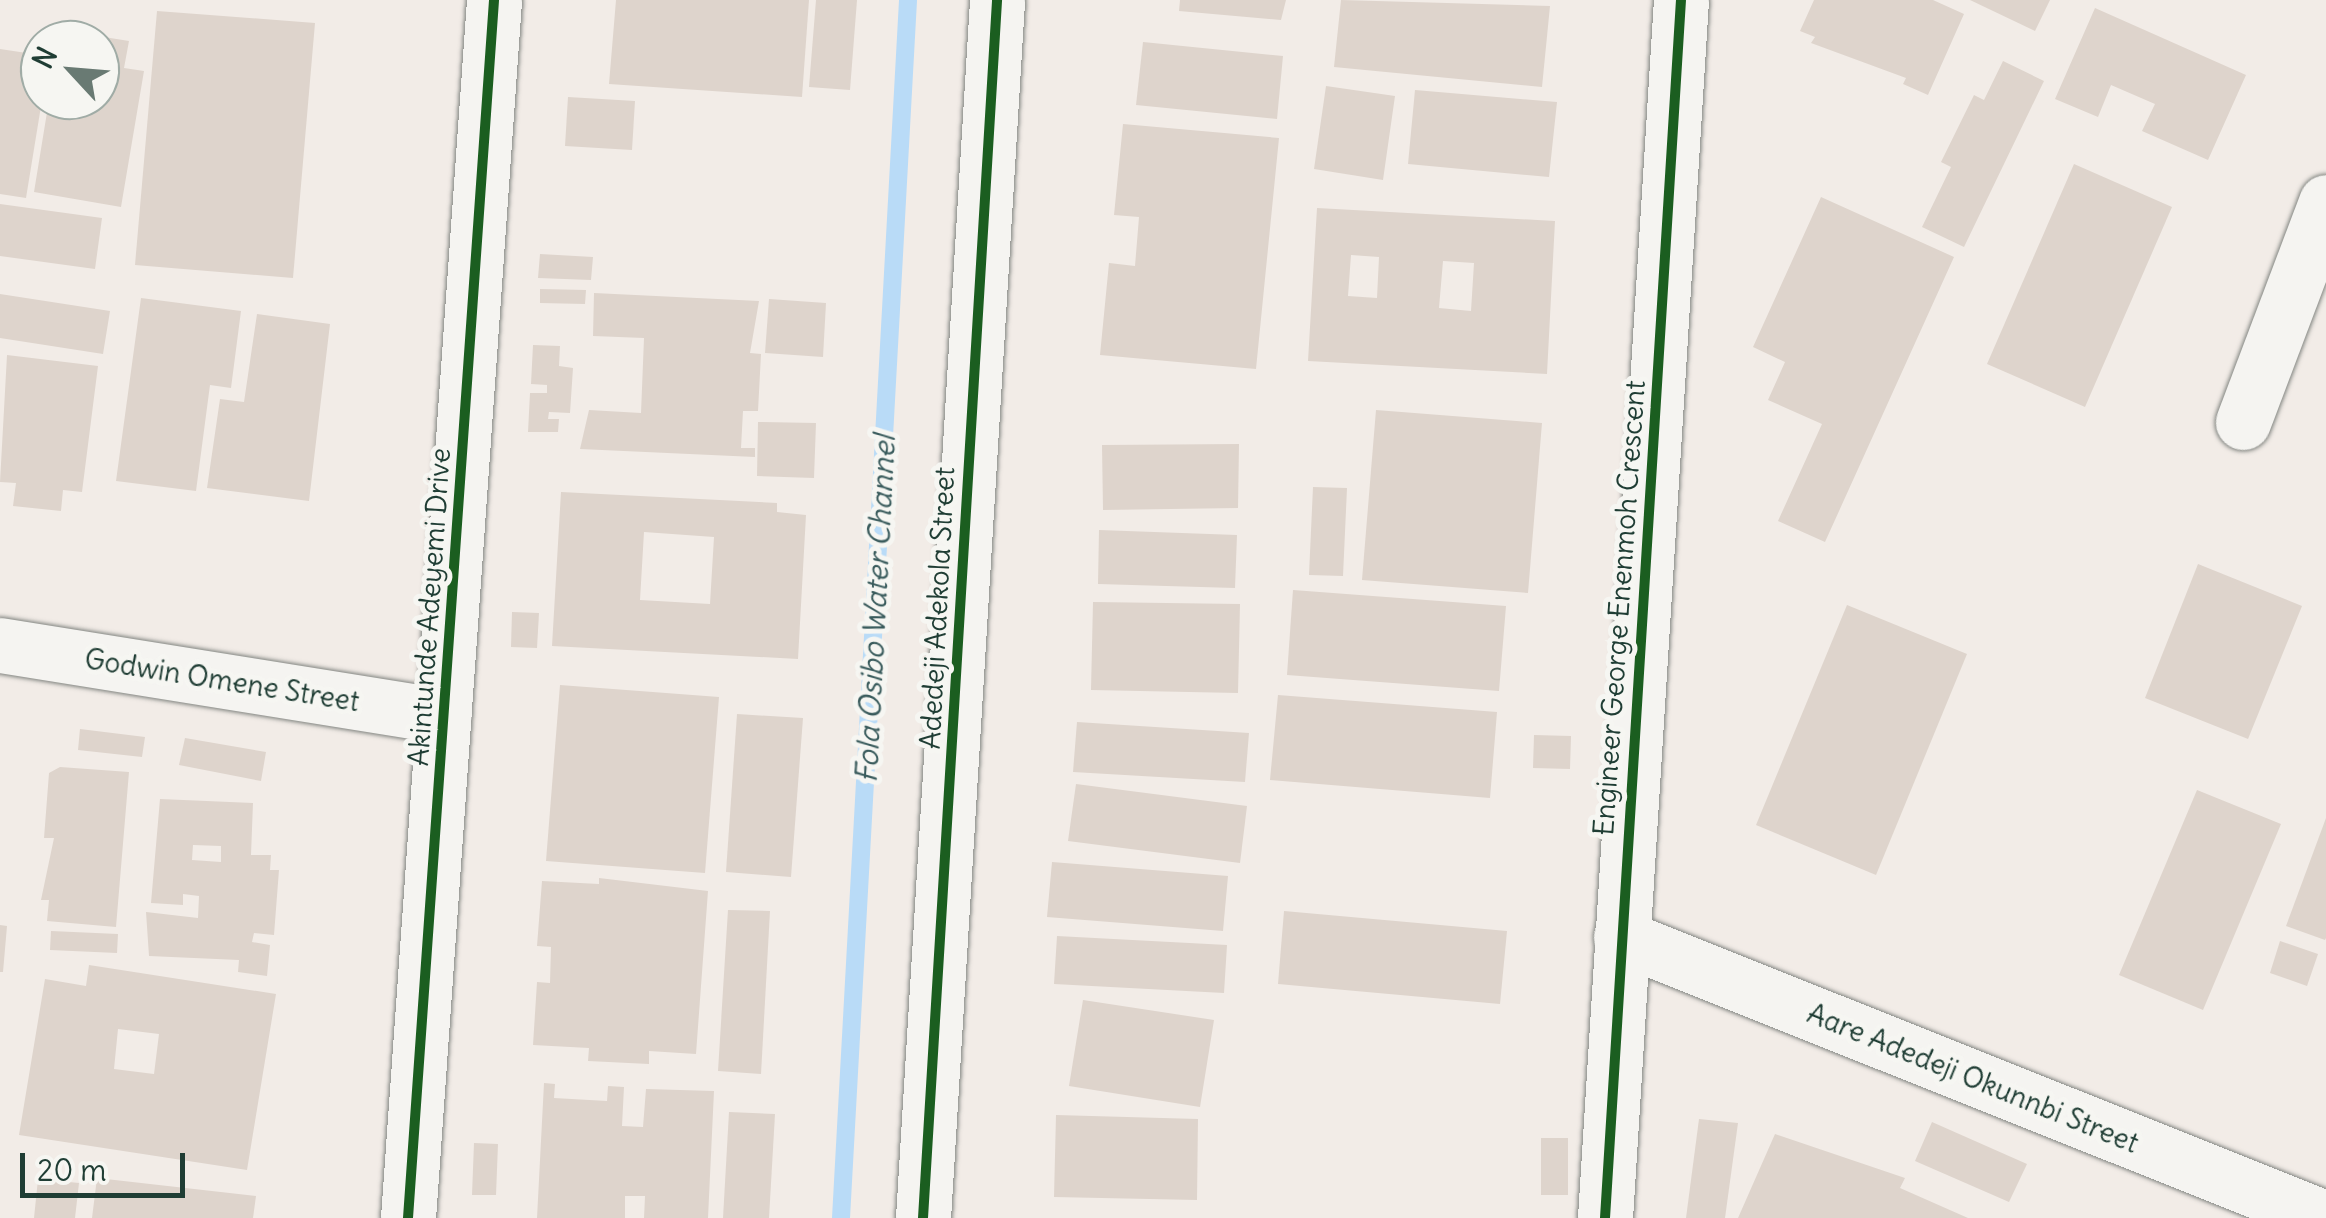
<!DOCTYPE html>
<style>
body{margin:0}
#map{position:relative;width:2326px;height:1218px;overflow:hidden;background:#f2ece7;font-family:Delius,sans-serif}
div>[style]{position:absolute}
.stream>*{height:18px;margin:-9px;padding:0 9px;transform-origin:9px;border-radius:9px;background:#b9dbf7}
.building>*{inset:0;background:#ded4cc}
.roads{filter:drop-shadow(0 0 2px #838682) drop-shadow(0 0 2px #838682)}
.minor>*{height:55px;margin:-27.5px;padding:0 27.5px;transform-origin:27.5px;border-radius:27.5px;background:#f5f4f1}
.cycleway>*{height:10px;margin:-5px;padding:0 5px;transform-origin:5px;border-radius:5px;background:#1b5e20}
span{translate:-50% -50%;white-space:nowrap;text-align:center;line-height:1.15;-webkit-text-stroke:10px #f6f6f2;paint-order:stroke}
.street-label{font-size:28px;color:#1f3d34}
.water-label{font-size:30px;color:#395b5c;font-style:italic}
.north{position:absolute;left:20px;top:20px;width:100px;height:100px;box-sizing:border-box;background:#f6f6f2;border:2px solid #a0aca6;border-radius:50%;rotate:296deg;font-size:28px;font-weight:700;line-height:40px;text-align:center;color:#1f3d34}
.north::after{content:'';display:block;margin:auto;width:35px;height:45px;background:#697a73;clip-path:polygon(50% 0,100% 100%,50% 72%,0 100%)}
.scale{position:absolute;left:20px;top:1153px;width:165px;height:45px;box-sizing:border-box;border:5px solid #1f3d34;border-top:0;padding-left:12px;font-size:30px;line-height:35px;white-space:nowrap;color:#1f3d34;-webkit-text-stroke:8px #f6f6f2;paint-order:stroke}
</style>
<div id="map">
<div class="stream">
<i style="left:841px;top:1218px;width:1220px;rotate:-86.85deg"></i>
</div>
<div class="building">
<i style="clip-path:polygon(616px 0,809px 0,802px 97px,609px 84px)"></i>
<i style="clip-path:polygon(816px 0,857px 0,850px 90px,809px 87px)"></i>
<i style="clip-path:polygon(1180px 0,1286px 0,1281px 20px,1179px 11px)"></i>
<i style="clip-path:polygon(1341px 0,1550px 6px,1542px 87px,1334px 67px)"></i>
<i style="clip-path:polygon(1814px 0,1933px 0,1964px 14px,1928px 95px,1903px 84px,1906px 78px,1811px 43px,1815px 37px,1800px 31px)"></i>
<i style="clip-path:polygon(1970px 0,2050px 0,2035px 31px)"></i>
<i style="clip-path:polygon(2095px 8px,2246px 75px,2208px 160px,2142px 131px,2155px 104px,2111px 85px,2098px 117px,2055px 99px)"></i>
<i style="clip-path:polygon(157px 11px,315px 23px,293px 278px,135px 265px)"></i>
<i style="clip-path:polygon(73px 32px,129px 41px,124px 68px,144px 71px,121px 207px,34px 192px,49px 100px,100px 100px,100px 40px,71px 40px)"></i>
<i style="clip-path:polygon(1143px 42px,1283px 56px,1277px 119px,1136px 105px)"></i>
<i style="clip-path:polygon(0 49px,40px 55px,42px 100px,26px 198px,0 194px)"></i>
<i style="clip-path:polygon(2003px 61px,2044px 81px,1964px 247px,1922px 227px,1951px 167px,1941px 162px,1974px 95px,1984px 100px)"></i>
<i style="clip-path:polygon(1326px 86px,1395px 96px,1383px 180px,1314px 169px)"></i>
<i style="clip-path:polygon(1415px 90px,1557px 102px,1549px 177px,1408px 164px)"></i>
<i style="clip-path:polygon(568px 97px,635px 101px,632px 150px,565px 146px)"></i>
<i style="clip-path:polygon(1123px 124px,1279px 138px,1256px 369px,1100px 355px,1109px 263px,1135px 266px,1139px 217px,1114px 215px)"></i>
<i style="clip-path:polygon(2074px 164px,2172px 207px,2085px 407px,1987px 364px)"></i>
<i style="clip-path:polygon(1821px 197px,1954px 257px,1825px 542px,1778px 521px,1822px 424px,1768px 400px,1785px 362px,1753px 347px)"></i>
<i style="clip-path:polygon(0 204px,102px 218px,95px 269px,0 256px)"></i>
<i style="clip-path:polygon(evenodd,1317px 208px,1555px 221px,1547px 374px,1308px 361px,1317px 208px,1351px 255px,1379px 257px,1377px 298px,1348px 296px,1351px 255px,1317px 208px,1443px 261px,1474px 263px,1471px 311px,1439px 308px,1443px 261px)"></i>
<i style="clip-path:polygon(540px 254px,593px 257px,591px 280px,538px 278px)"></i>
<i style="clip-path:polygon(540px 289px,586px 290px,585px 304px,540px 303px)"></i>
<i style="clip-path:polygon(594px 293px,759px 301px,750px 353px,761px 354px,758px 411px,743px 411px,741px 448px,755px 448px,755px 457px,580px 449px,589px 410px,641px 413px,644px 338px,593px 336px)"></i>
<i style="clip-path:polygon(0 294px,110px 311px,103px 354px,0 338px)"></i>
<i style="clip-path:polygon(141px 298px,241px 311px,231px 388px,210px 385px,196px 491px,116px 481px)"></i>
<i style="clip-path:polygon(769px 299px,826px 303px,823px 357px,765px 353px)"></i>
<i style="clip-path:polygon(257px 314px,330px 324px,309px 501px,207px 488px,220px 399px,244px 402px)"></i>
<i style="clip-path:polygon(533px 345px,560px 346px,559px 366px,573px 368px,570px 413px,549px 412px,548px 419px,559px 419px,558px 432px,528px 432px,530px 393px,547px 393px,547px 385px,531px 384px)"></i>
<i style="clip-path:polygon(7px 355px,98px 366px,82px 492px,63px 490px,61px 511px,13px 506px,16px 483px,0 482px)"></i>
<i style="clip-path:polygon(1376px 410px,1542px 423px,1528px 593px,1362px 580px)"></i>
<i style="clip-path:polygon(758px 422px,816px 423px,814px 478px,757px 476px)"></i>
<i style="clip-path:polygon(1239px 444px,1238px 508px,1103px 510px,1102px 445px)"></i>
<i style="clip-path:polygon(1313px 487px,1347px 488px,1343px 576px,1309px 575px)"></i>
<i style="clip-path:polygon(evenodd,561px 492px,777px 503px,777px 512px,806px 515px,798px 659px,552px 646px,561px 492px,644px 532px,714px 537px,710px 604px,640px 600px,644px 532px)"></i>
<i style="clip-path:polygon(1099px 530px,1237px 535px,1235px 588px,1098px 584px)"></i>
<i style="clip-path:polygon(2198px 564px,2302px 606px,2248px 739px,2145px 698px)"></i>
<i style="clip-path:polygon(1293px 590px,1506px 606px,1499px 691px,1287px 675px)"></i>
<i style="clip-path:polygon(1093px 602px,1240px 604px,1238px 693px,1091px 690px)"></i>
<i style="clip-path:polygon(1847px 605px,1967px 654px,1876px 875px,1756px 825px)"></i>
<i style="clip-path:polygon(512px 612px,539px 613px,537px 648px,511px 647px)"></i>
<i style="clip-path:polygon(560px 685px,719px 697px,705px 873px,546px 861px)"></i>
<i style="clip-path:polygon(1278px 695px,1497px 712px,1490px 798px,1270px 780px)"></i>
<i style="clip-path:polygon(737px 714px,803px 718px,791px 877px,726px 872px)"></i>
<i style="clip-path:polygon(1077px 722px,1249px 733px,1245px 782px,1073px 772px)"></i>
<i style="clip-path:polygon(80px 729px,145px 737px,142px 757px,78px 750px)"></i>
<i style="clip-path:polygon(1534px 735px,1571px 736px,1570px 769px,1533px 768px)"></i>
<i style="clip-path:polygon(185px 738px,266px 752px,261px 781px,179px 765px)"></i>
<i style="clip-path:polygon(60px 767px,129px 772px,116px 927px,47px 921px,49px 900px,41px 900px,54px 838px,44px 838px,49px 773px)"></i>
<i style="clip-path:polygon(1076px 784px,1247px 806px,1240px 863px,1068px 841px)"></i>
<i style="clip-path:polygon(2197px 790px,2281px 824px,2203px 1010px,2119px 975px)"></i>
<i style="clip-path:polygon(evenodd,160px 799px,253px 803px,251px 855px,271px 855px,270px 870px,279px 870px,274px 935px,254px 933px,252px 942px,270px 945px,267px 976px,238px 972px,239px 960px,149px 956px,146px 912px,198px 918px,199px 896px,183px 894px,183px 905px,151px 903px,160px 799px,193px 845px,221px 846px,221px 862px,192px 860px,193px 845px)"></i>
<i style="clip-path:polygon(2326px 818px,2326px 938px,2325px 940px,2286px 926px)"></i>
<i style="clip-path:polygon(1052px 862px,1228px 876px,1223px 931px,1047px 917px)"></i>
<i style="clip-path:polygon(599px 878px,708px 891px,696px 1054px,649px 1051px,649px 1064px,588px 1061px,589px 1048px,533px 1045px,537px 982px,550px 983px,551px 947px,537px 946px,542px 881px,599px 884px)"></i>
<i style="clip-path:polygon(728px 910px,770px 911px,761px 1074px,718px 1071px)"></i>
<i style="clip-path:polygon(1284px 911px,1507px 931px,1500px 1004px,1278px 984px)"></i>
<i style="clip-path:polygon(0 925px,7px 926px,3px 972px,0 972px)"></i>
<i style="clip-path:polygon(51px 931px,118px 934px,117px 953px,50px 950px)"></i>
<i style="clip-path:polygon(1057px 936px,1227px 945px,1224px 993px,1054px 984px)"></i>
<i style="clip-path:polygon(2280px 941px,2318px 954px,2307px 986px,2270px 973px)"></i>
<i style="clip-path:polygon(evenodd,89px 965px,276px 994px,247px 1170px,19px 1135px,45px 979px,86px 986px,89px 965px,118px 1029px,159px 1034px,154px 1074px,114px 1069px,118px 1029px)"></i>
<i style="clip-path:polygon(1083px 1000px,1214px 1020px,1200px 1107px,1069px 1086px)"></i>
<i style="clip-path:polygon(544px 1083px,555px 1084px,554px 1098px,607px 1101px,608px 1086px,624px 1087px,622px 1126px,643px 1127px,646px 1089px,714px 1091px,708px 1218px,644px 1218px,645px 1196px,625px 1196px,625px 1218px,537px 1218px)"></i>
<i style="clip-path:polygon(729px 1112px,775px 1114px,769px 1218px,723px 1218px)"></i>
<i style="clip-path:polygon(1056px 1115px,1198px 1119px,1197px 1200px,1054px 1197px)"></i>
<i style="clip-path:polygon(1699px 1119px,1738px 1123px,1725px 1218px,1686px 1218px)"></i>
<i style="clip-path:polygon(1932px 1122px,2027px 1164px,2009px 1202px,1915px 1161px)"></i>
<i style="clip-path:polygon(1775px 1134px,1905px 1178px,1900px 1188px,1968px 1218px,1738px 1218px)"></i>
<i style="clip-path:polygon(1541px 1138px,1568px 1138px,1568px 1195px,1541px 1195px)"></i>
<i style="clip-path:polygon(474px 1143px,498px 1144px,496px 1195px,472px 1195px)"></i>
<i style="clip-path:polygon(97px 1178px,256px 1196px,253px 1218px,92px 1218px)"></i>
<i style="clip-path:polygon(38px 1179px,79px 1183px,75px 1218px,34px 1218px)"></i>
</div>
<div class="roads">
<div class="minor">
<i style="left:2243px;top:422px;width:235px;rotate:-69.3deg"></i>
<i style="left:0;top:645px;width:449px;rotate:9.1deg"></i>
<i style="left:1621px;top:937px;width:758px;rotate:21.76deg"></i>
<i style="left:408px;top:1218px;width:1221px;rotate:-85.96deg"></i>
<i style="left:923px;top:1218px;width:1220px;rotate:-86.52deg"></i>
<i style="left:1605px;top:1218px;width:1220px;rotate:-86.43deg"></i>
</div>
</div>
<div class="cycleway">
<i style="left:408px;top:1218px;width:1221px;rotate:-85.96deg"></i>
<i style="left:923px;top:1218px;width:1220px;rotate:-86.52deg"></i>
<i style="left:1605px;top:1218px;width:1220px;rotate:-86.43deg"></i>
</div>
<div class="street-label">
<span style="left:429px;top:607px;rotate:-86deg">Akintunde Adeyemi Drive</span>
<span style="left:937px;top:608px;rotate:-87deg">Adedeji Adekola Street</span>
<span style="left:1619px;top:608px;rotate:-86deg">Engineer George Enenmoh Crescent</span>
<span style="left:222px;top:680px;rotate:9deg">Godwin Omene Street</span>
<span style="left:1973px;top:1078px;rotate:22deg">Aare Adedeji Okunnbi Street</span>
</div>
<div class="water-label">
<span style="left:875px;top:609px;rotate:-87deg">Fola Osibo Water Channel</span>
</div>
<div class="north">N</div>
<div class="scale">20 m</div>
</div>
